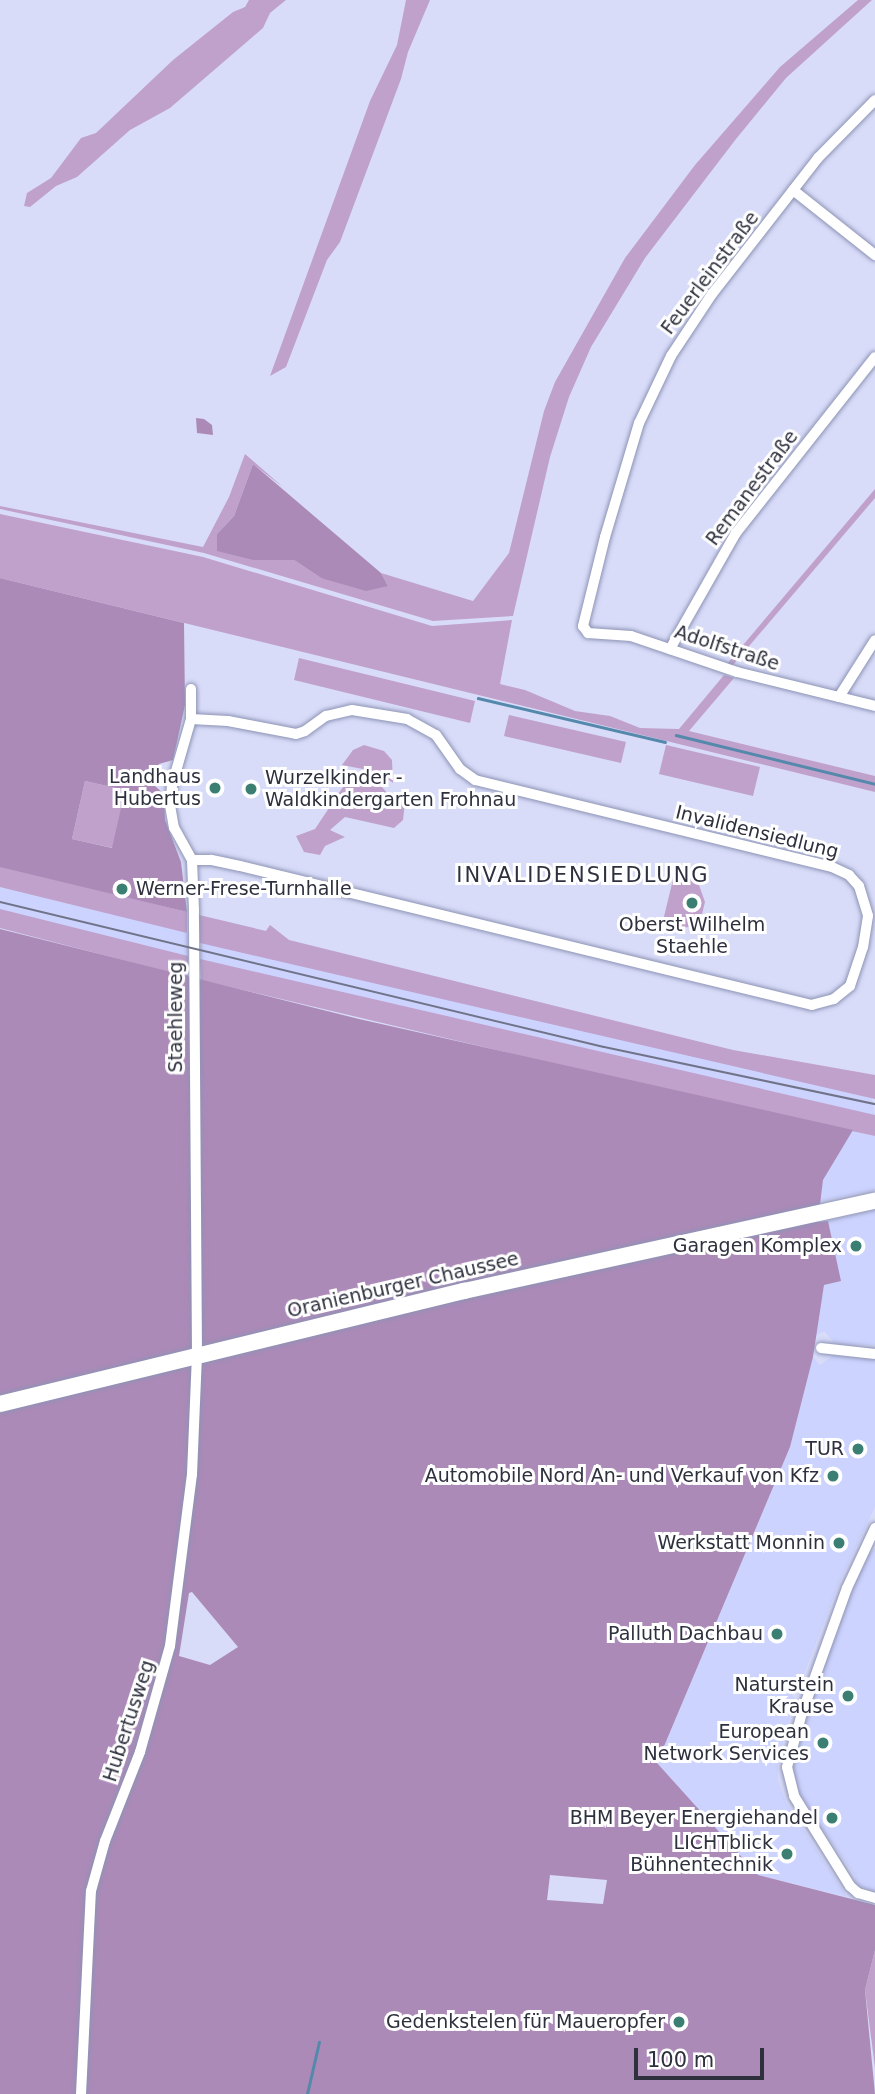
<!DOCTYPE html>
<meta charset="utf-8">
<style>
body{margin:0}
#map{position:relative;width:875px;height:2094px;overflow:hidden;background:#d8dcf9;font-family:"DejaVu Sans",sans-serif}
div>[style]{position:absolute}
.built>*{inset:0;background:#ccd3fe}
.green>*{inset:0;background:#c0a1cb}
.forest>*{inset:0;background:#ac8ab8}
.stream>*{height:2.5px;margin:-1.25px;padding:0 1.25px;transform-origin:1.25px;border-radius:1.25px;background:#5589ab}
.roads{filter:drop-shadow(0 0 2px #8d93b4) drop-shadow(0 0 2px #8d93b4)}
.street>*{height:10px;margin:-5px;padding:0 5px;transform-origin:5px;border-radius:5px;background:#fff}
.primary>*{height:16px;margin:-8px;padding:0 8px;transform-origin:8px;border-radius:8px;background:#fff}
.tram>*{height:2px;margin:-1px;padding:0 1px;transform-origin:1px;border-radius:1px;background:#717488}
.dots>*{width:19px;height:19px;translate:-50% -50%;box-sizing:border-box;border:4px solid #fff;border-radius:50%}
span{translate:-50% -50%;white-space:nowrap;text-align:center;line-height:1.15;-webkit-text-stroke:6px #fff;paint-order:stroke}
.street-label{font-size:19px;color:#2e303e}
.poi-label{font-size:19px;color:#2e303e}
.right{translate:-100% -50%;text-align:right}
.left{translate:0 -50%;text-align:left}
.neighbourhood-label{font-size:21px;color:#2e303e;letter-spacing:2px}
.scale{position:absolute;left:634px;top:2048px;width:130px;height:32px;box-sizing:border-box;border:4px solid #2e303e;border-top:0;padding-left:9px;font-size:21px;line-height:24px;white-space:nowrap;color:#2e303e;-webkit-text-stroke:5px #fff;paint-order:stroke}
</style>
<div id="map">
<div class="built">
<i style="clip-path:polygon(0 866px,187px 912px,188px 977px,0 928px)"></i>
<i style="clip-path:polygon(200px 915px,266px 931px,270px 925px,289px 940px,715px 1046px,802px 1065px,875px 1075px,872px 1098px,875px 1115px,863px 1113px,853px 1131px,875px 1136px,875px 1190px,821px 1201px,823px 1180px,850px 1133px,201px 980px)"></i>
<i style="clip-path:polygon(875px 1210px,875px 1345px,835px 1344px,824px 1331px,815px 1336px,824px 1285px,840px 1281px,828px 1221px)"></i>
<i style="clip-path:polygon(833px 1355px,875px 1360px,875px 1507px,840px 1581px,797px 1692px,793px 1691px,792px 1696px,795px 1698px,778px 1761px,778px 1780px,786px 1802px,847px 1897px,758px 1875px,657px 1764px,790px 1447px,813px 1357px,820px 1365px)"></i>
<i style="clip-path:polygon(875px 1549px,875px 1892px,856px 1885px,855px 1876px,801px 1797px,792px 1772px,794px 1756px,814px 1694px,854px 1586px,868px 1555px)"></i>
</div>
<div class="green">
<i style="clip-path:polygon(249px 0,286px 0,270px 13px,263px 28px,170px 108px,130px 130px,77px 177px,56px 186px,30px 207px,24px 206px,27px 193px,51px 178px,81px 138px,96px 133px,173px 60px,233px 12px,245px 7px)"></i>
<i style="clip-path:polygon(406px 0,430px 0,408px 52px,401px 79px,340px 242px,327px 260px,286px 367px,270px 376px,370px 101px,397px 45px)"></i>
<i style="clip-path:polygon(858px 0,872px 0,786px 78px,736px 139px,645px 258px,591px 347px,569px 397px,550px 457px,513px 616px,433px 621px,204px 553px,0 509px,0 506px,203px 547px,229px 497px,245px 454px,284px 488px,253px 464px,234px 516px,217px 534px,253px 560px,294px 560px,321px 578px,388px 586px,381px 573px,473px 601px,509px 553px,544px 411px,555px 382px,625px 258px,695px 165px,780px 67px)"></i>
<i style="clip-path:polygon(875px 489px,875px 498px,733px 665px,727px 664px)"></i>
<i style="clip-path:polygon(0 514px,203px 557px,432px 626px,512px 620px,500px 684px,525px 690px,575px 711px,610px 716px,640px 728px,679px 729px,724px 675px,734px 678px,689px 731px,875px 776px,875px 792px,0 578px)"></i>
<i style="clip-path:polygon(299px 658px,475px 701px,470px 723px,294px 680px)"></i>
<i style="clip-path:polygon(509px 715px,626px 742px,621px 763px,504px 736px)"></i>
<i style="clip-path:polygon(364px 745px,384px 751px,392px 760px,393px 783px,378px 772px,342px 765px,353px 750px)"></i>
<i style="clip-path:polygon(666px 745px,760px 767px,753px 796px,659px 774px)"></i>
<i style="clip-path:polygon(349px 778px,367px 780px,381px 786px,391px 797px,405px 802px,403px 820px,394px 828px,345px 817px,330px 830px,345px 837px,325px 846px,320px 855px,304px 852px,296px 836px,315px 829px)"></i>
<i style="clip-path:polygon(85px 781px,125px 790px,113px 848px,72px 839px)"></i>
<i style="clip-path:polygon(0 866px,187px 912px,187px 933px,0 887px)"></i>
<i style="clip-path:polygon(676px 867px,687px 872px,699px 885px,705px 902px,702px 914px,690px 927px,661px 929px)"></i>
<i style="clip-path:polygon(0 909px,188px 956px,188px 977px,0 928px)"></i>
<i style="clip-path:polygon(199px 915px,266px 931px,270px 925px,289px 940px,733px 1050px,875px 1075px,875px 1099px,200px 943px)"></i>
<i style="clip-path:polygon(200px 959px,875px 1115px,875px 1136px,708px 1100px,201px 980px)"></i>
<i style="clip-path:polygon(875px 1950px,875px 2068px,865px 1990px)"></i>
</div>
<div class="forest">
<i style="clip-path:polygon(196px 418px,204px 419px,212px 425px,213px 435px,197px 433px)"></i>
<i style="clip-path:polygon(253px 464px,381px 573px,388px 586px,366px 591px,321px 578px,294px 560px,253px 560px,217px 551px,217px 534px,234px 516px)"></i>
<i style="clip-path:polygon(evenodd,0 578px,184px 623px,185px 705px,173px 760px,159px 764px,153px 777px,155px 786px,164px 794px,165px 820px,181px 862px,187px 912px,0 867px,0 578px,85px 781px,125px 790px,112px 848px,72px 839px,85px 781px)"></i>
<i style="clip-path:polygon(evenodd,0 929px,359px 1019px,853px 1130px,823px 1180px,818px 1222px,828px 1221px,841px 1281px,824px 1285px,813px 1357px,790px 1447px,657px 1763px,758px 1875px,875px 1905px,875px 1950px,865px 1990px,875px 2094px,0 2094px,0 929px,192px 1592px,238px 1647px,210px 1665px,179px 1656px,189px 1593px,192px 1592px,0 929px,550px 1875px,607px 1880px,603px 1904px,547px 1900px,550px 1875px)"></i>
</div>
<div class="stream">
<i style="left:478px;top:698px;width:192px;rotate:13.2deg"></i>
<i style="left:676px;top:735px;width:205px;rotate:13.8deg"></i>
<i style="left:307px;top:2094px;width:53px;rotate:-77deg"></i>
</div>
<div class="roads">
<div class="street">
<i style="left:875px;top:100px;width:81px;rotate:134.5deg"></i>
<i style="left:818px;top:158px;width:172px;rotate:127.9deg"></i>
<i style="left:712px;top:294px;width:74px;rotate:123.5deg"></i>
<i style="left:671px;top:356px;width:74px;rotate:115.5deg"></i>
<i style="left:639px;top:423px;width:119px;rotate:106.6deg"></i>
<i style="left:605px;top:537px;width:92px;rotate:103.9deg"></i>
<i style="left:583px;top:626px;width:9px;rotate:54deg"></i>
<i style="left:588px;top:633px;width:43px;rotate:4deg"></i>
<i style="left:631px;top:636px;width:112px;rotate:18.8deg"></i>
<i style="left:737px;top:672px;width:142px;rotate:13.8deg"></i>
<i style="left:793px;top:190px;width:105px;rotate:38.4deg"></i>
<i style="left:670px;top:649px;width:133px;rotate:-60.4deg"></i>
<i style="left:736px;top:533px;width:224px;rotate:-51.7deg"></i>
<i style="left:839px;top:697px;width:67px;rotate:-57.7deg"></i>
<i style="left:191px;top:719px;width:37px;rotate:3deg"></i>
<i style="left:228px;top:721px;width:69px;rotate:10.8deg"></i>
<i style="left:296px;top:734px;width:9px;rotate:-18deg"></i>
<i style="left:305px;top:731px;width:26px;rotate:-36deg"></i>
<i style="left:326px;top:716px;width:27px;rotate:-13deg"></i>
<i style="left:352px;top:710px;width:56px;rotate:9.3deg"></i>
<i style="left:407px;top:719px;width:33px;rotate:29deg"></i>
<i style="left:436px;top:735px;width:42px;rotate:54.8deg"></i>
<i style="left:460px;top:769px;width:19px;rotate:36deg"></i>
<i style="left:475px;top:780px;width:367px;rotate:13.7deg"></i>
<i style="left:832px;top:867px;width:19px;rotate:25deg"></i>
<i style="left:849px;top:875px;width:15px;rotate:48deg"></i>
<i style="left:859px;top:886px;width:31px;rotate:73deg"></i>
<i style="left:868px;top:916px;width:31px;rotate:99deg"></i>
<i style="left:863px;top:947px;width:41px;rotate:108.4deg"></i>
<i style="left:850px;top:986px;width:21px;rotate:141deg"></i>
<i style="left:834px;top:999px;width:23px;rotate:165deg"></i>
<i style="left:812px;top:1005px;width:589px;rotate:-166.34deg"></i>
<i style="left:240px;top:866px;width:30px;rotate:-168deg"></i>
<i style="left:211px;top:860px;width:19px;rotate:180deg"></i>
<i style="left:821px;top:1348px;width:54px;rotate:6.3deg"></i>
<i style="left:875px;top:1528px;width:66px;rotate:115deg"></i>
<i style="left:847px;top:1588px;width:133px;rotate:109.8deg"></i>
<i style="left:802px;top:1713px;width:56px;rotate:105.5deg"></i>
<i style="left:787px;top:1767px;width:30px;rotate:76deg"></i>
<i style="left:794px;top:1796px;width:106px;rotate:58.1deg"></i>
<i style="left:850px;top:1886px;width:11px;rotate:41deg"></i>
<i style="left:858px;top:1893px;width:18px;rotate:16deg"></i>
<i style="left:81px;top:2094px;width:203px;rotate:-87.2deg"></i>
<i style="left:91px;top:1891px;width:52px;rotate:-74.4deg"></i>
<i style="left:105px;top:1841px;width:96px;rotate:-68.5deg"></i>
<i style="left:140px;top:1752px;width:110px;rotate:-74.2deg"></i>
<i style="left:170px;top:1646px;width:173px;rotate:-82.7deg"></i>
<i style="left:192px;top:1474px;width:120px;rotate:-87.6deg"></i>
<i style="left:197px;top:1354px;width:444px;rotate:-90.4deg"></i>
<i style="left:194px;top:910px;width:50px;rotate:-92.3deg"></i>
<i style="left:192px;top:860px;width:37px;rotate:-119deg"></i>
<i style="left:174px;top:828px;width:23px;rotate:-100deg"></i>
<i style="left:170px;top:805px;width:20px;rotate:-84deg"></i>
<i style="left:172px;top:785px;width:69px;rotate:-73.9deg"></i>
<i style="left:191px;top:719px;width:30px;rotate:-90deg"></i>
</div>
<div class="primary">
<i style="left:0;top:1404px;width:478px;rotate:-13.7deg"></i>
<i style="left:464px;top:1291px;width:421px;rotate:-12.4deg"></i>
</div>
</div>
<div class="tram">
<i style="left:0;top:902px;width:621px;rotate:13.5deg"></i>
<i style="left:604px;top:1047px;width:277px;rotate:11.9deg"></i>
</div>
<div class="dots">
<i style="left:215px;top:788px;background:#3b7f73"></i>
<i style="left:251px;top:789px;background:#3b7f73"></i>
<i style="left:122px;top:889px;background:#3b7f73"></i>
<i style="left:692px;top:903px;background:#3b7f73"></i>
<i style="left:856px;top:1246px;background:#3b7f73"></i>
<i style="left:858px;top:1449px;background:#3b7f73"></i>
<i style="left:833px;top:1476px;background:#3b7f73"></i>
<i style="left:839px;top:1543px;background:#3b7f73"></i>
<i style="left:777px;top:1634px;background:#3b7f73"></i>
<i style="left:848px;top:1696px;background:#3b7f73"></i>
<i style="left:823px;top:1743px;background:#3b7f73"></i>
<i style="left:832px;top:1818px;background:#3b7f73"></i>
<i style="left:787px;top:1854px;background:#3b7f73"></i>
<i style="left:679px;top:2022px;background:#3b7f73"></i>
</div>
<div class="street-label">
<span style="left:710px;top:273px;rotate:-53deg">Feuerleinstraße</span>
<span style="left:752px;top:488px;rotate:-53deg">Remanestraße</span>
<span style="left:727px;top:648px;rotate:18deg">Adolfstraße</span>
<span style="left:757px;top:832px;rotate:14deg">Invalidensiedlung</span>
<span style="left:176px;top:1017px;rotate:-90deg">Staehleweg</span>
<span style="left:403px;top:1285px;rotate:-13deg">Oranienburger Chaussee</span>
<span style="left:129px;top:1721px;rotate:-72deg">Hubertusweg</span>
</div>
<div class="poi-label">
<span class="right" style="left:201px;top:788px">Landhaus<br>Hubertus</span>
<span class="left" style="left:265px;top:789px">Wurzelkinder -<br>Waldkindergarten Frohnau</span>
<span class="left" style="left:136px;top:889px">Werner-Frese-Turnhalle</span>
<span style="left:692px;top:936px">Oberst Wilhelm<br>Staehle</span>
<span class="right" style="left:842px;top:1246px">Garagen Komplex</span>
<span class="right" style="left:844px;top:1449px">TUR</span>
<span class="right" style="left:819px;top:1476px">Automobile Nord An- und Verkauf von Kfz</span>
<span class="right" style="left:825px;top:1543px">Werkstatt Monnin</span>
<span class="right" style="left:763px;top:1634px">Palluth Dachbau</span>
<span class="right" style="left:834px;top:1696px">Naturstein<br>Krause</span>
<span class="right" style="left:809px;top:1743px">European<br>Network Services</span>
<span class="right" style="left:818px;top:1818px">BHM Beyer Energiehandel</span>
<span class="right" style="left:773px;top:1854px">LICHTblick<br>Bühnentechnik</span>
<span class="right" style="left:665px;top:2022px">Gedenkstelen für Maueropfer</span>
</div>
<div class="neighbourhood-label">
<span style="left:583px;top:875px">INVALIDENSIEDLUNG</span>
</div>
<div class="scale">100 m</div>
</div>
